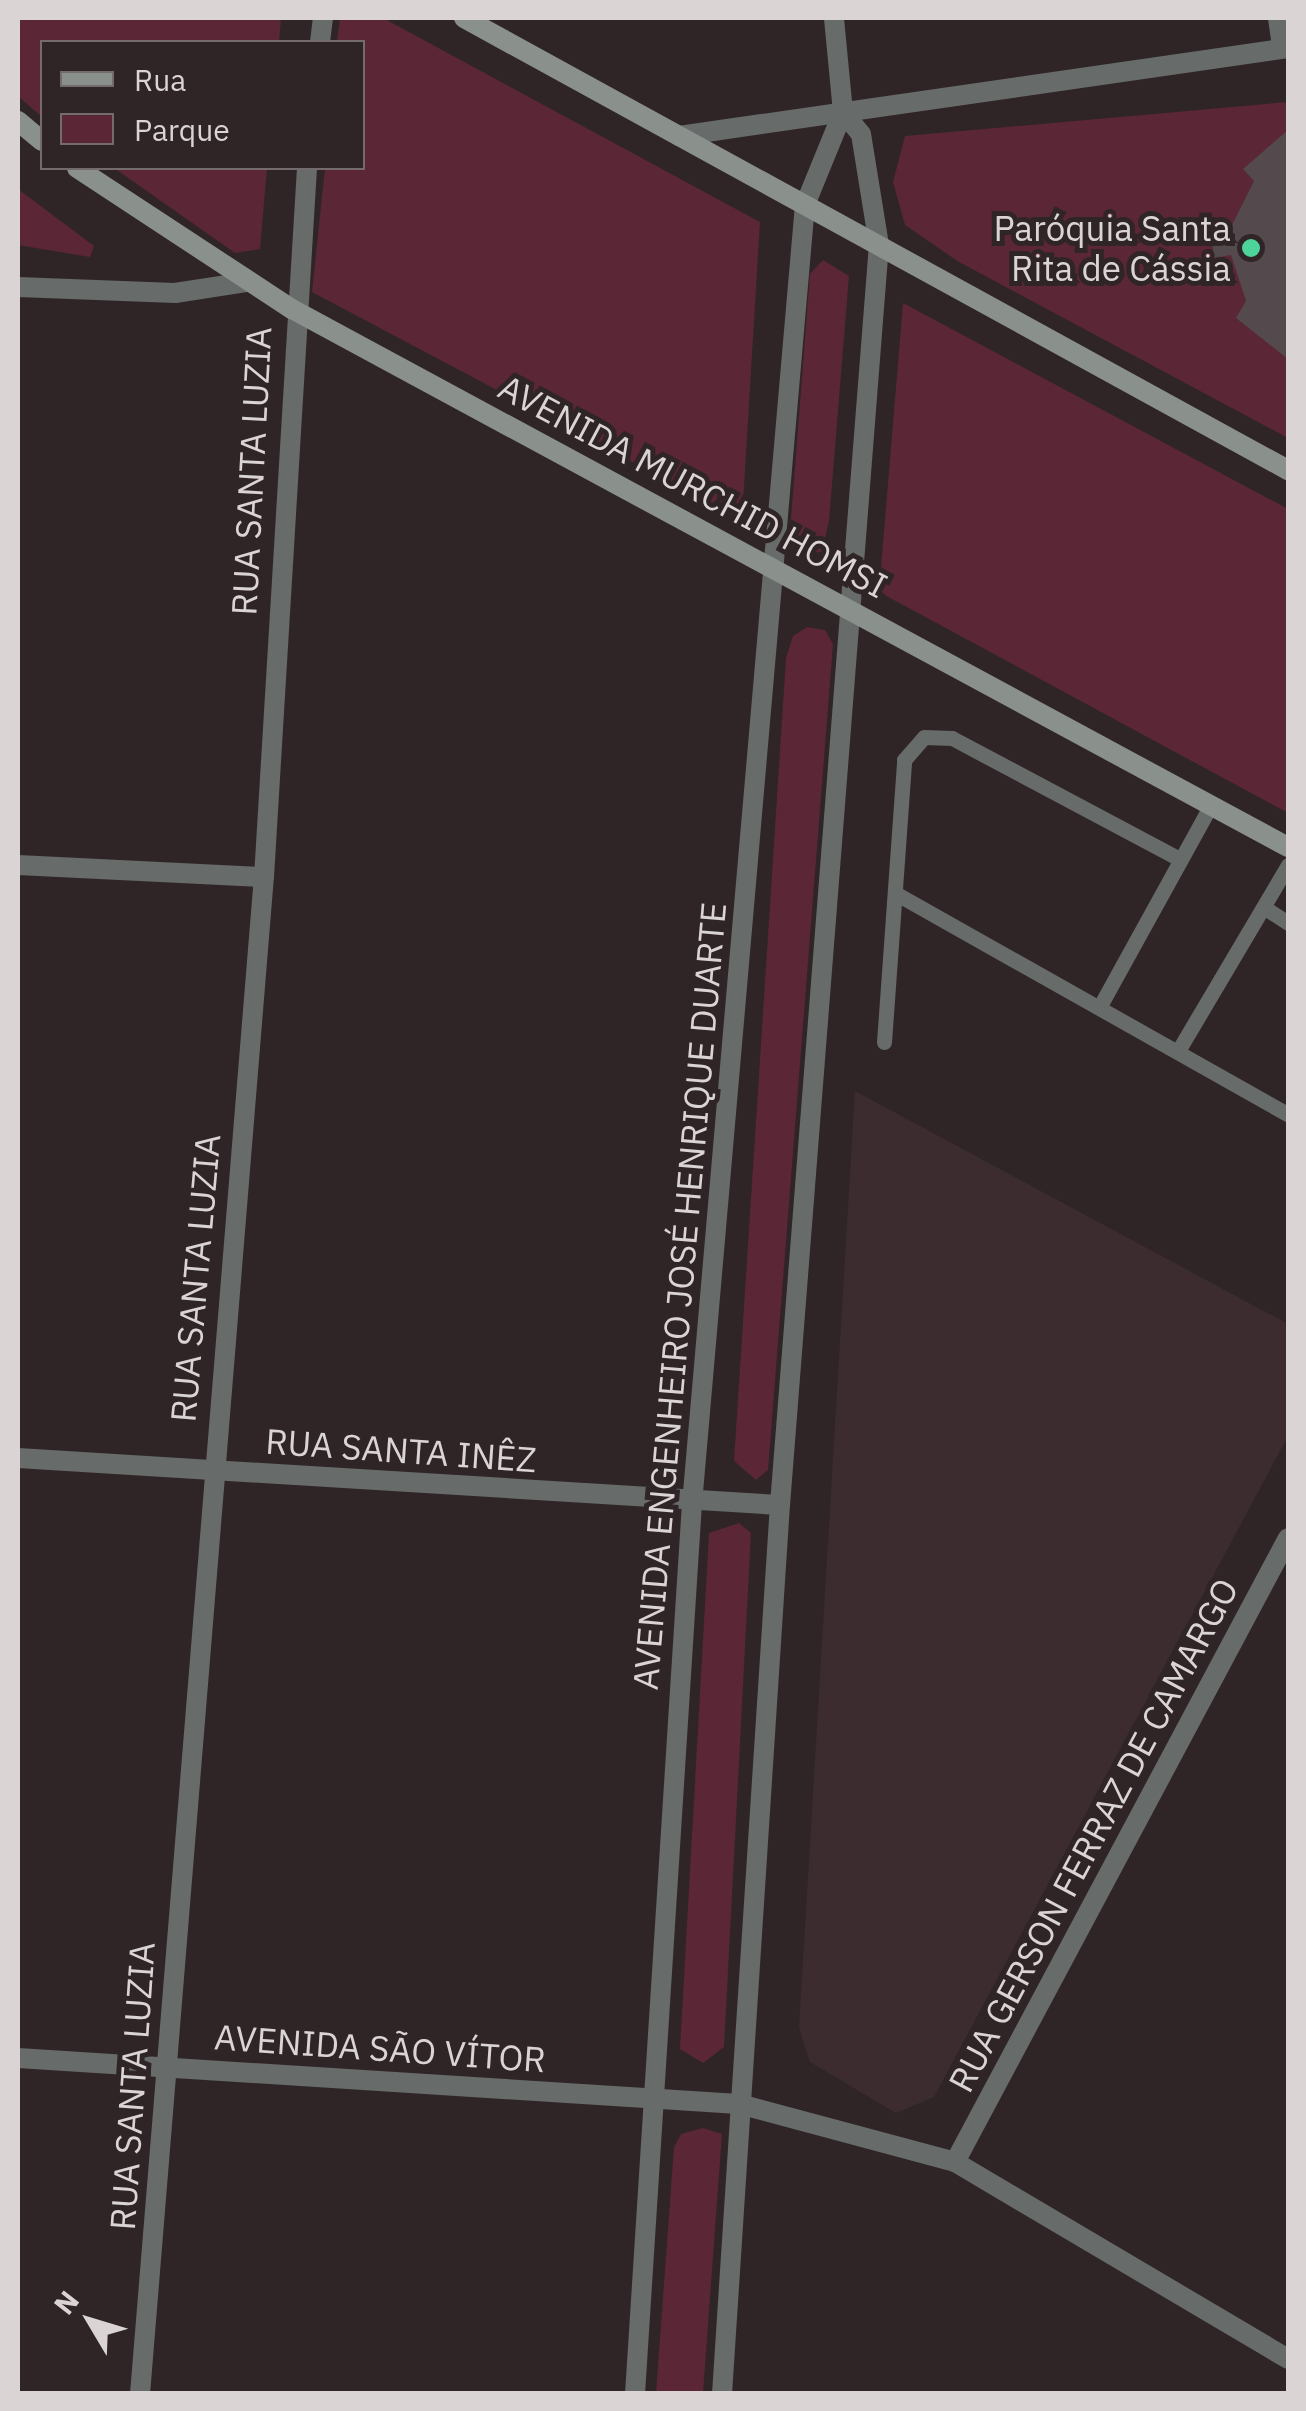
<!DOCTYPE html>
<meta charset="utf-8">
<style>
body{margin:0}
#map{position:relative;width:1306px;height:2411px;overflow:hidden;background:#2f2527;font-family:"IBM Plex Sans",sans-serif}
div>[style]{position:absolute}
.built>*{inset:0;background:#3c2c30}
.green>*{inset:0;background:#5b2636}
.building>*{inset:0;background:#54494c}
.service>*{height:15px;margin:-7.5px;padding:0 7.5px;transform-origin:7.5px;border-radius:7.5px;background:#676b69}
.minor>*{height:20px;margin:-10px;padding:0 10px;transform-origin:10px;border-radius:10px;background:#676b69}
.tertiary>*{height:20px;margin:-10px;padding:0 10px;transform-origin:10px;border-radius:10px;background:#676b69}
.secondary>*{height:20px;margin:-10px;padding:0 10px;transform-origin:10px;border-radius:10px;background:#8a918d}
.dots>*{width:28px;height:28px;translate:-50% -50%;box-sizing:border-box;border:5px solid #2f2527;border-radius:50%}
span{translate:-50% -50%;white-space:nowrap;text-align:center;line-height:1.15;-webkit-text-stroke:10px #2f2527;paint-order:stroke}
.poi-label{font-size:35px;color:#dad4d5}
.right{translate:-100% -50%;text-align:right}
.street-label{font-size:35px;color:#dad4d5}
.frame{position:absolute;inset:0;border:20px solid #dad4d5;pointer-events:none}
.legend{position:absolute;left:40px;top:40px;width:325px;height:130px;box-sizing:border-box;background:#2f2527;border:2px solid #736b6d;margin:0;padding:12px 18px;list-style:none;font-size:30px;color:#dad4d5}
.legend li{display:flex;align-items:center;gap:20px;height:50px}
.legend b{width:50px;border:2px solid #736b6d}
.north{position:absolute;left:40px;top:2271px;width:100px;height:100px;-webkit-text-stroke:8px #2f2527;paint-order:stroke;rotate:308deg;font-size:28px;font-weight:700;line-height:40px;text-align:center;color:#dad4d5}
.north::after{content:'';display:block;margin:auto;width:35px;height:45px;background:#dad4d5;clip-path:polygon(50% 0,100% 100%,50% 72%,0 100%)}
</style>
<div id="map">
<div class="built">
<i style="clip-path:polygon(855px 1091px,1288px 1324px,1288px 1436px,934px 2097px,896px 2113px,810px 2062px,799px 2028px)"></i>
</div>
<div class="green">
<i style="clip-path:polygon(18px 18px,281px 18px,279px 42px,42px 42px,42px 117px,18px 96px)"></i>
<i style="clip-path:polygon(340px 18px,383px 18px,760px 222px,742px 520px,312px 292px,325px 168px,362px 168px,362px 42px,337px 42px)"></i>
<i style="clip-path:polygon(1288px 102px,1288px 438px,959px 262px,905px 225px,893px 182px,905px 136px)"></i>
<i style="clip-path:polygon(114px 168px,267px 168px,260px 249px,235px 253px)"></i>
<i style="clip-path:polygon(18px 189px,94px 246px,90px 257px,18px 245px)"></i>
<i style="clip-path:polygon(823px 260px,849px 276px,829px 521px,822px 552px,808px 553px,790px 532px,810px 274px)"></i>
<i style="clip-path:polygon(903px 303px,1288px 509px,1288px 813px,879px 592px)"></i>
<i style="clip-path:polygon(807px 627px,825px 630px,833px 644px,768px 1470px,756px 1480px,734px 1461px,786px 658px,793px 636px)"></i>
<i style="clip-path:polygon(739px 1523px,751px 1533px,724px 2047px,703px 2063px,680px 2049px,709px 1533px)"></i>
<i style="clip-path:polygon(703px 2128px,722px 2134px,703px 2393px,656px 2393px,674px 2147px,681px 2134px)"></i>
</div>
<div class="building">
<i style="clip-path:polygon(1288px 130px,1288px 359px,1236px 318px,1246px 301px,1231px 255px,1214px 258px,1212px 240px,1216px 223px,1230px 229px,1254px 181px,1243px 169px)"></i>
</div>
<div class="service">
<i style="left:895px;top:893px;width:451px;rotate:29.4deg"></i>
<i style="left:1265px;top:908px;width:27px;rotate:33deg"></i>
<i style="left:1100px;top:1006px;width:230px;rotate:-61.1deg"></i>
<i style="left:884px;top:1042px;width:283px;rotate:-85.9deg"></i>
<i style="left:904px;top:760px;width:30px;rotate:-49deg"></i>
<i style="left:924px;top:737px;width:28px;rotate:2deg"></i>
<i style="left:952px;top:738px;width:259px;rotate:28deg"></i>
<i style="left:1178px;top:1051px;width:216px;rotate:-59.4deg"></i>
</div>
<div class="minor">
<i style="left:1278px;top:18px;width:30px;rotate:82deg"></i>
<i style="left:320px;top:42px;width:24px;rotate:-83deg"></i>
<i style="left:843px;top:112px;width:28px;rotate:51deg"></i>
<i style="left:861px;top:134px;width:112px;rotate:80.8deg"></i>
<i style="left:679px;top:136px;width:615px;rotate:-8.22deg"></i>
<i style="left:805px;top:205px;width:100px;rotate:-67.8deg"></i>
<i style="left:843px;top:112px;width:94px;rotate:-95.5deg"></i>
<i style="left:18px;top:287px;width:157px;rotate:2.2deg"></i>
<i style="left:175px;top:293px;width:73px;rotate:-8.7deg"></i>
<i style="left:18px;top:865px;width:246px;rotate:2.8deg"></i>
<i style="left:18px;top:1458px;width:763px;rotate:3.53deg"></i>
<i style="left:18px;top:2058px;width:722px;rotate:3.65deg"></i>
<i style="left:739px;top:2104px;width:224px;rotate:15deg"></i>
<i style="left:955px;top:2162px;width:387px;rotate:30.6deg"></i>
<i style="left:955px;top:2162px;width:707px;rotate:-61.91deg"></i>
<i style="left:140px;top:2394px;width:1522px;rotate:-85.33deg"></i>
<i style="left:264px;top:877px;width:710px;rotate:-86.53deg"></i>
</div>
<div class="tertiary">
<i style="left:635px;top:2394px;width:892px;rotate:-86.34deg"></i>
<i style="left:692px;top:1504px;width:1304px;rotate:-85.03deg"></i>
<i style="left:722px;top:2394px;width:891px;rotate:-86.27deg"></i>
<i style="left:780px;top:1505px;width:1264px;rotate:-85.51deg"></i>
</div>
<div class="secondary">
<i style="left:464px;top:18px;width:940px;rotate:28.75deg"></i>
<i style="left:18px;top:121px;width:31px;rotate:40deg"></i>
<i style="left:77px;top:168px;width:257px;rotate:33.3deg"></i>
<i style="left:292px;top:309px;width:1132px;rotate:28.38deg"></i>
</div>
<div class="dots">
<i style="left:1251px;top:248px;background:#4ed39a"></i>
</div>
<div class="poi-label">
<span class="right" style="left:1231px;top:248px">Paróquia Santa<br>Rita de Cássia</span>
</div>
<div class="street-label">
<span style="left:251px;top:471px;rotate:-87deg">RUA SANTA LUZIA</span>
<span style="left:693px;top:486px;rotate:28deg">AVENIDA MURCHID HOMSI</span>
<span style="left:195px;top:1278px;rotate:-85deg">RUA SANTA LUZIA</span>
<span style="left:679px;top:1296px;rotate:-85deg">AVENIDA ENGENHEIRO JOSÉ HENRIQUE DUARTE</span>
<span style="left:401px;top:1450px;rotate:4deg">RUA SANTA INÊZ</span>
<span style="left:1093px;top:1835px;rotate:-62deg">RUA GERSON FERRAZ DE CAMARGO</span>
<span style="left:380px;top:2048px;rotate:4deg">AVENIDA SÃO VÍTOR</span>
<span style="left:132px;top:2086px;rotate:-86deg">RUA SANTA LUZIA</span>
</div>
<div class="frame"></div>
<ul class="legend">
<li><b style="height:12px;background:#8a918d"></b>Rua</li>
<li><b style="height:28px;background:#5b2636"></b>Parque</li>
</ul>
<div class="north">N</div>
</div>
